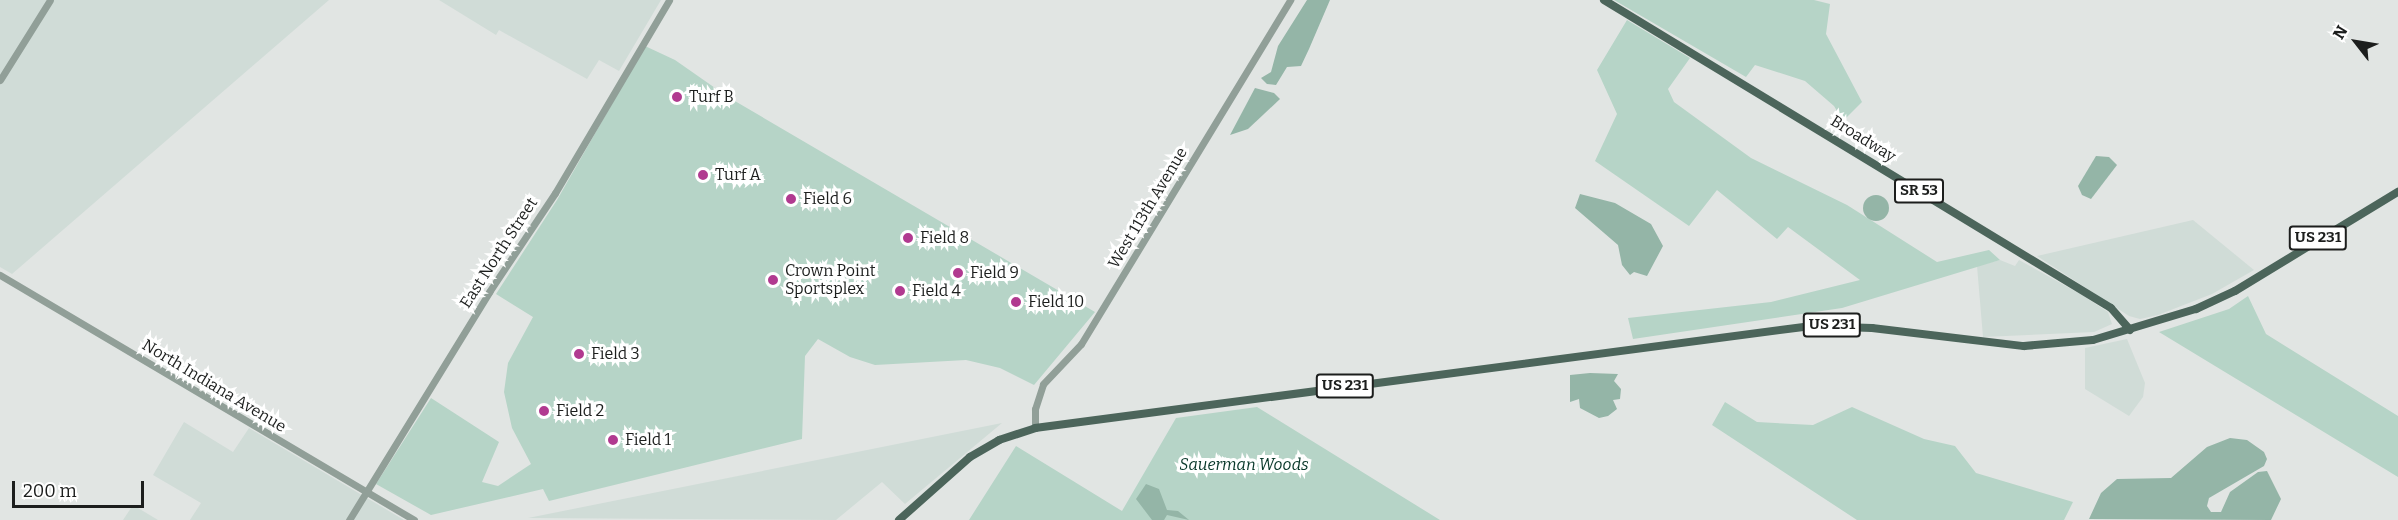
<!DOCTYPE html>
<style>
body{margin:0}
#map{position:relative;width:2398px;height:520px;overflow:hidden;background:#e1e5e3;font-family:Bitter,serif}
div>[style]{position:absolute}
.built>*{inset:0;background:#d0dcd7}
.green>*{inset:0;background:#b6d4c7}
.water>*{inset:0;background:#94b5a7}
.round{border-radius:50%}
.tertiary>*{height:7px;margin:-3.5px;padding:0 3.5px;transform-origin:3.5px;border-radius:3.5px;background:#919f98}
.primary>*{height:8px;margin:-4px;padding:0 4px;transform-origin:4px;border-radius:4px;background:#4c655b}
.dots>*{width:16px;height:16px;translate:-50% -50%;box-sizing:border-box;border:3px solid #fff;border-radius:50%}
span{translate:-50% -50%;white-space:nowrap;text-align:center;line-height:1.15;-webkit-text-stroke:6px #fff;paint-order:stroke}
.shield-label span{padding:2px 4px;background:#fff;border:2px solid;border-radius:4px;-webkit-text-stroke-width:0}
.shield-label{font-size:15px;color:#1c1e1d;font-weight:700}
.poi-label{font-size:16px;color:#1c1e1d}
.left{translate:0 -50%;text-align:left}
.street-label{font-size:16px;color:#1c1e1d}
.park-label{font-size:16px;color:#073729;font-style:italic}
.north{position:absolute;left:2326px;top:12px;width:60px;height:60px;-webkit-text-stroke:4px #fff;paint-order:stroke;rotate:301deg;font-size:16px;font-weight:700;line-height:24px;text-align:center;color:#1c1e1d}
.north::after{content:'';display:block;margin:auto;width:21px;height:27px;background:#1c1e1d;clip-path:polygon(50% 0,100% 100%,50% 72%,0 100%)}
.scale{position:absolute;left:12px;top:481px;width:132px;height:27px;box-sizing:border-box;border:3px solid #1c1e1d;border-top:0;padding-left:8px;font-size:18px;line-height:21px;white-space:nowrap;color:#1c1e1d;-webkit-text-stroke:4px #fff;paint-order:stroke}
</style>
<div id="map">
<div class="built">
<i style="clip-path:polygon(0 0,329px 0,12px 274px,0 267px)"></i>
<i style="clip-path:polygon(439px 0,661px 0,619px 71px,599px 60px,587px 79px,499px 30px,496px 35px)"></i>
<i style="clip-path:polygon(2193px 220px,2254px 270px,2212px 294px,2158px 315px,2140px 319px,2129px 316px,2037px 256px)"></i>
<i style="clip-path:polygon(2000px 260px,2015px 266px,2019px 260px,2082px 295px,2108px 312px,2112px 324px,2094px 332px,1983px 337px,1977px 266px)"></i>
<i style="clip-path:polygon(2127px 339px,2145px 383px,2143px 397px,2129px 416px,2085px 389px,2085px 348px)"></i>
<i style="clip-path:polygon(184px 422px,233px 452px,249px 428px,404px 520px,190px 520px,201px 503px,153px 475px)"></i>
<i style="clip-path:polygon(1002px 423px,905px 504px,882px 482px,836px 520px,528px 518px)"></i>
<i style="clip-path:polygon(133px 505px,158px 520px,123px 520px)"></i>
</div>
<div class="green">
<i style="clip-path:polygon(1614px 0,1814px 0,1830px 4px,1826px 34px,1862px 102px,1843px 121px,1834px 106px,1805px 81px,1755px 65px,1746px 77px)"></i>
<i style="clip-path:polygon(1627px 20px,1690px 58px,1668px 89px,1674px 102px,1751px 158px,1847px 205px,1937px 262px,1989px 250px,2000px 260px,1842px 308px,1633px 339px,1628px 318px,1771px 302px,1860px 280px,1788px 227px,1777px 239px,1717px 190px,1689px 226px,1595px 161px,1617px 114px,1597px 70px)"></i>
<i style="clip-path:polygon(645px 46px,675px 60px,728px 97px,1095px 312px,1034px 385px,1000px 368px,966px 360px,875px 365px,850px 357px,818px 339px,805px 356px,802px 439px,549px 501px,543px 489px,431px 515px,376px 484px,431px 398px,499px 442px,482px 482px,498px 486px,531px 464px,512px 428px,504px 392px,508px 363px,533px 317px,496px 294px,557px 200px)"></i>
<i style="clip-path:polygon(2248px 296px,2266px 334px,2398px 416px,2398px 477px,2159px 332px,2229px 309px)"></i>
<i style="clip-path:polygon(1725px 402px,1757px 422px,1813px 425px,1852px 407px,1924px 439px,1955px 446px,1976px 473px,2073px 502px,2064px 520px,1857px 520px,1712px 425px)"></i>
<i style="clip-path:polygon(1257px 407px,1440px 520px,969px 520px,1016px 446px,1122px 511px,1176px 418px)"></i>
</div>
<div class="water">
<i style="clip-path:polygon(1307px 0,1330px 0,1309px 49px,1301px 66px,1287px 67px,1276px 85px,1267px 84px,1261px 78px,1271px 72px,1278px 46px)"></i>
<i style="clip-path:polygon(1255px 88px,1274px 93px,1280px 99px,1248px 129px,1230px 135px)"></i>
<i style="clip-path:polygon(2096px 156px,2109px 157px,2117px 165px,2091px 199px,2082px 195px,2078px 186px)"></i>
<i style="clip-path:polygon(1580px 194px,1615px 203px,1651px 224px,1663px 246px,1647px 276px,1634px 272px,1630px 275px,1622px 265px,1618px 245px,1575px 208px)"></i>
<i class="round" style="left:1863px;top:195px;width:26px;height:26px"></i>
<i style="clip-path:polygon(1590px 373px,1618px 374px,1614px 381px,1621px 389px,1620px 399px,1613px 400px,1617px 409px,1608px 416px,1599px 418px,1580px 408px,1579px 399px,1570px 402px,1570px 375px)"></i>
<i style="clip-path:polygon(2230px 438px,2247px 440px,2264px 452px,2267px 459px,2264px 466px,2209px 498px,2207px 506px,2211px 512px,2221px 512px,2230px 492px,2258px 472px,2267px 471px,2281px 499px,2271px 520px,2089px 519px,2101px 493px,2117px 479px,2171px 478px,2207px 447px)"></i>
<i style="clip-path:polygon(1146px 484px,1159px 489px,1167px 510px,1178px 511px,1189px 520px,1167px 515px,1164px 520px,1152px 520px,1136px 499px)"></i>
</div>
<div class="tertiary">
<i style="left:0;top:80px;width:94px;rotate:-58deg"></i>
<i style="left:0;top:275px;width:481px;rotate:30.6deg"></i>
<i style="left:1035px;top:428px;width:19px;rotate:-90deg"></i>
<i style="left:1035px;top:409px;width:26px;rotate:-72deg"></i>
<i style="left:1043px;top:384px;width:55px;rotate:-46.5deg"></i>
<i style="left:1081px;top:344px;width:403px;rotate:-58.7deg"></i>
<i style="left:349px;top:520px;width:268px;rotate:-58.4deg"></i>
<i style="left:489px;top:292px;width:119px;rotate:-56.3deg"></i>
<i style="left:555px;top:193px;width:224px;rotate:-59.4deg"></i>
</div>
<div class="primary">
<i style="left:1604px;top:0;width:593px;rotate:31.28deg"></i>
<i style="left:2111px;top:308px;width:29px;rotate:49deg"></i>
<i style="left:899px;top:520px;width:95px;rotate:-41.6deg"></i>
<i style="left:970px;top:457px;width:34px;rotate:-30deg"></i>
<i style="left:999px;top:440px;width:38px;rotate:-18deg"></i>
<i style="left:1035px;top:428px;width:783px;rotate:-7.49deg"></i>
<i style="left:1811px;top:326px;width:61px;rotate:1.9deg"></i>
<i style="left:1872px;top:328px;width:153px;rotate:6.8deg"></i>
<i style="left:2024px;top:346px;width:69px;rotate:-5deg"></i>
<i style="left:2093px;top:340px;width:108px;rotate:-16.8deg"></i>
<i style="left:2196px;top:309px;width:43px;rotate:-24.8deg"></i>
<i style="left:2235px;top:291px;width:191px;rotate:-31.3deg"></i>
</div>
<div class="dots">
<i style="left:677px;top:97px;background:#b13a90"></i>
<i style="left:703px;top:175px;background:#b13a90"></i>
<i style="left:791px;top:199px;background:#b13a90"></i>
<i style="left:908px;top:238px;background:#b13a90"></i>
<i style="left:958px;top:273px;background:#b13a90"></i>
<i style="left:773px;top:280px;background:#b13a90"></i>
<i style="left:900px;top:291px;background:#b13a90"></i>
<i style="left:1016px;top:302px;background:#b13a90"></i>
<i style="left:579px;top:354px;background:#b13a90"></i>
<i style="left:544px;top:411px;background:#b13a90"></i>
<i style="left:613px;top:440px;background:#b13a90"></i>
</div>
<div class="shield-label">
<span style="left:1919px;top:191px">SR 53</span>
<span style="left:2318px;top:238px">US 231</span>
<span style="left:1832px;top:325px">US 231</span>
<span style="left:1345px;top:386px">US 231</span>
</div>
<div class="poi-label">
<span class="left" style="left:689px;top:97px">Turf B</span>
<span class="left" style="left:715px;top:175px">Turf A</span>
<span class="left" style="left:803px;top:199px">Field 6</span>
<span class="left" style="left:920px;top:238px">Field 8</span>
<span class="left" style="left:785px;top:280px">Crown Point<br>Sportsplex</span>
<span class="left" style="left:970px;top:273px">Field 9</span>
<span class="left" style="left:912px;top:291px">Field 4</span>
<span class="left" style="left:1028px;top:302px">Field 10</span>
<span class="left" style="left:591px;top:354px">Field 3</span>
<span class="left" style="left:556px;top:411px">Field 2</span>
<span class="left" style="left:625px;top:440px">Field 1</span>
</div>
<div class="street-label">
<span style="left:1863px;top:139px;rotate:32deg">Broadway</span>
<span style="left:1148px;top:208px;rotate:-59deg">West 113th Avenue</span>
<span style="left:499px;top:253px;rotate:-57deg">East North Street</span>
<span style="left:214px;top:386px;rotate:31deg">North Indiana Avenue</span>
</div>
<div class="park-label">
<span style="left:1244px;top:465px">Sauerman Woods</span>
</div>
<div class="north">N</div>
<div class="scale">200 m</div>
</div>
